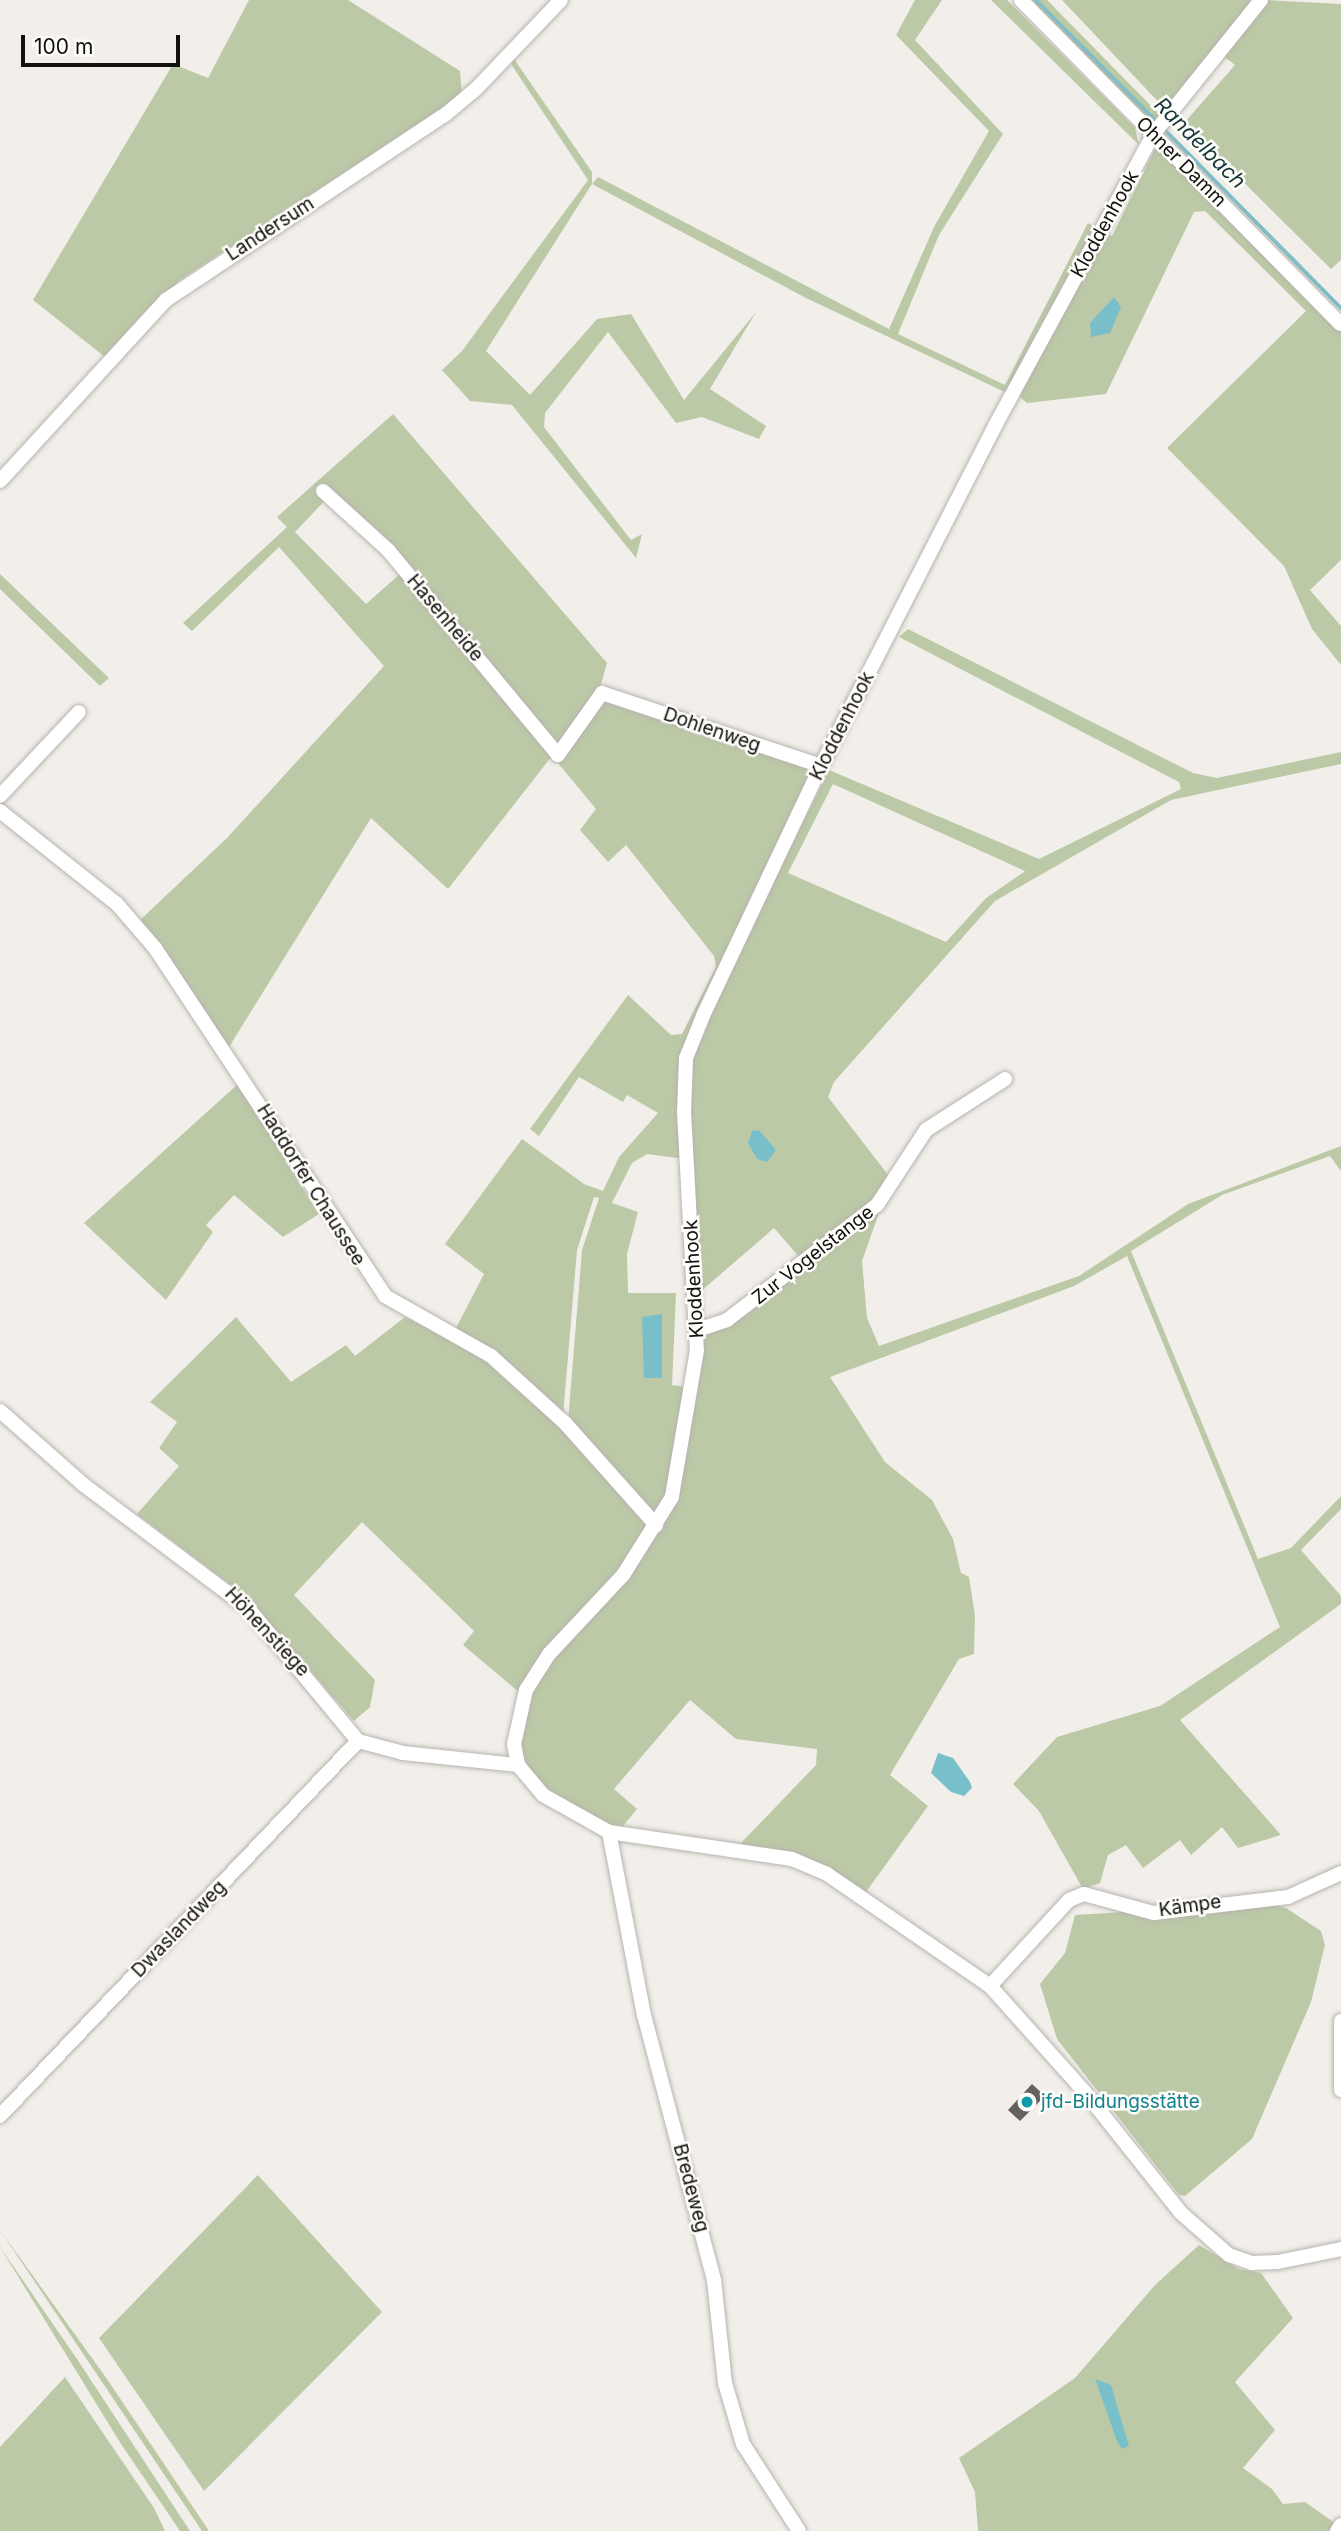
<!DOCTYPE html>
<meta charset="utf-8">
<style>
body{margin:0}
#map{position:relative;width:1341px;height:2531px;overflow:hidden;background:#f2efea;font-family:Inter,sans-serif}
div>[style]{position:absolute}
.green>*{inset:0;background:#bcc9a6}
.water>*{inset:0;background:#79bfca}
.stream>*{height:3.5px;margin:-1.75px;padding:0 1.75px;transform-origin:1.75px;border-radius:1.75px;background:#79bfca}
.building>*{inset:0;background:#64625e}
.roads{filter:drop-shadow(0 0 2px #b6b4af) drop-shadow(0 0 2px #b6b4af)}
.minor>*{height:14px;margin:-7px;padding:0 7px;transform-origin:7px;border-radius:7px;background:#fff}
.dots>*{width:19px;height:19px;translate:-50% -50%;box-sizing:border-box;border:4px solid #fffdf9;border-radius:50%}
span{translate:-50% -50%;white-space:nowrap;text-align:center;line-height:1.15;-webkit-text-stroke:5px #fffdf9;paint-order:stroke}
.street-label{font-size:19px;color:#11100f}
.culture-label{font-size:19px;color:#0d838f}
.left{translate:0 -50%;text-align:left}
.water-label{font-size:21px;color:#14373c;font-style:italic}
.scale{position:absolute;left:21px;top:35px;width:159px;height:32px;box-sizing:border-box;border:4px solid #11100f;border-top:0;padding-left:9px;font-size:21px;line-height:24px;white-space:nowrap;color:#11100f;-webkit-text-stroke:5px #fffdf9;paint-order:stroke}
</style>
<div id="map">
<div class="green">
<i style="clip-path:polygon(249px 0,348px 0,460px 71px,462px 95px,180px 280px,105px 357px,33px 300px,173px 64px,208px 78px)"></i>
<i style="clip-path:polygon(915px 0,942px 0,915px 40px,1003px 134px,939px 235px,898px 334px,1005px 385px,1088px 223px,1112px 236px,1157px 145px,1341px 332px,1341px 560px,1310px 590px,1341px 626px,1341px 665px,1312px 629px,1284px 566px,1167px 448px,1306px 311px,1205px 211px,1194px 212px,1106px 394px,1027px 403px,1012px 390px,1009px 394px,804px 297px,592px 184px,486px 351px,530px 395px,597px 319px,631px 314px,684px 400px,756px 312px,710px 389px,766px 426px,759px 439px,702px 417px,676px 423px,608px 332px,545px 413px,544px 427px,631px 540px,642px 534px,636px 558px,512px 405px,470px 401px,442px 370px,462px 351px,588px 180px,511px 64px,514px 59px,592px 172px,592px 184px,598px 177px,889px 329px,935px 225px,989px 131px,896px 35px)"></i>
<i style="clip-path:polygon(991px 0,1007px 0,1135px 128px,1139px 145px)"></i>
<i style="clip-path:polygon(1028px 0,1047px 0,1162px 117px,1151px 125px)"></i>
<i style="clip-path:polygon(1062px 0,1258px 0,1167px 111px)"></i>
<i style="clip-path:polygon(1266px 0,1341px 4px,1341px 260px,1331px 269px,1184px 123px,1235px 65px,1223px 56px)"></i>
<i style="clip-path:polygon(393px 414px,607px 663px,599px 691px,557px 749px,332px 493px,295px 532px,366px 604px,401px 573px,552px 756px,448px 889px,371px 818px,229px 1047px,139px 921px,227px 838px,384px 666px,279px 547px,192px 631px,183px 623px,287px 527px,277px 517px)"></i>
<i style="clip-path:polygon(0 574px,109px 678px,100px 686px,0 589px)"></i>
<i style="clip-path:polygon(evenodd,908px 629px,1193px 773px,1217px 778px,1341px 752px,1341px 764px,1171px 800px,995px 901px,834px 1082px,828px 1097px,892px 1180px,874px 1203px,800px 1258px,774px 1228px,700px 1292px,693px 1160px,647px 1154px,632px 1163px,612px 1203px,638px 1212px,627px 1254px,628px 1293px,676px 1293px,672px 1385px,688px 1387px,669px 1495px,619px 1575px,520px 1693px,463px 1645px,474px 1631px,362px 1522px,294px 1595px,375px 1680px,370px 1707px,354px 1721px,248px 1598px,137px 1514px,179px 1466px,159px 1448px,177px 1422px,150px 1402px,236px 1317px,291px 1382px,346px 1345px,355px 1356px,405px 1317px,487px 1358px,568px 1422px,582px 1250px,599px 1198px,594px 1197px,577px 1250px,563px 1416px,456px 1328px,484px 1274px,445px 1244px,522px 1139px,584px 1184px,603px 1191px,619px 1157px,658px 1113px,627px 1095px,623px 1102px,579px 1077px,539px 1136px,530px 1129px,628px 995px,671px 1035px,682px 1034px,716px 967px,714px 956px,626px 845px,608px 862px,580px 830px,596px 809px,558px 763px,605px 697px,817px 768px,736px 957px,829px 770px,1039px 859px,1181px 789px,1179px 782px,899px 637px,908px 629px,833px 784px,1025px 871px,1024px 872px,986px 898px,946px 942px,788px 873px,833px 784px)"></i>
<i style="clip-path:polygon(238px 1084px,319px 1214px,283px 1237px,234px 1195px,206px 1225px,213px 1232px,166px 1300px,84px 1223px)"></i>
<i style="clip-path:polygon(1341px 1146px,1341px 1171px,1330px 1156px,1222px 1195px,1131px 1251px,1258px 1559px,1291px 1548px,1341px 1496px,1341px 1509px,1301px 1550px,1341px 1596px,1341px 1604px,1180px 1720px,1281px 1835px,1238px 1848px,1222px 1827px,1191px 1855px,1180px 1840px,1143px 1868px,1126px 1845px,1108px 1855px,1100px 1883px,1083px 1889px,1039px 1811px,1013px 1784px,1057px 1737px,1160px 1706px,1280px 1627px,1127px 1256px,1074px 1286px,830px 1377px,885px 1462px,932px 1500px,953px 1539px,961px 1573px,969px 1577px,975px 1616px,974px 1654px,959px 1659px,890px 1775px,928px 1806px,866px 1892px,740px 1844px,816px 1765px,817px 1749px,736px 1739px,690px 1700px,614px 1789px,637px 1809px,619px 1831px,549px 1793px,521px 1764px,518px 1749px,530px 1690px,659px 1526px,702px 1332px,766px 1299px,880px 1210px,862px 1261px,867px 1318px,879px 1346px,1079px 1276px,1188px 1204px)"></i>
<i style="clip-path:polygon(1265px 1903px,1286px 1908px,1321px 1931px,1325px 1945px,1311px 2002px,1252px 2139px,1185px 2196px,1179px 2195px,1057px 2039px,1040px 1984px,1065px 1953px,1075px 1915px)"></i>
<i style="clip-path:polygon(258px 2175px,382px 2312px,204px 2491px,99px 2338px)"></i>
<i style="clip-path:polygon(0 2230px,107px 2379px,209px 2531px,202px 2531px)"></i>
<i style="clip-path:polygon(1199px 2245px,1239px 2269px,1261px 2273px,1293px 2318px,1235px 2382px,1275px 2430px,1243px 2468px,1272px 2489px,1283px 2504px,1305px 2502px,1339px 2526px,1335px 2531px,978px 2531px,975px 2492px,959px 2458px,1075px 2378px,1155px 2285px)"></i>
<i style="clip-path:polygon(0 2247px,77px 2359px,190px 2531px,180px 2531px,121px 2444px)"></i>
<i style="clip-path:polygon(65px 2377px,154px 2508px,165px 2531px,0 2531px,0 2447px)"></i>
</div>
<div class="water">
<i style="clip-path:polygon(1114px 297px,1121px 307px,1110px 333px,1091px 337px,1090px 323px)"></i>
<i style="clip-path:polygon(759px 1130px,776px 1150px,767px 1162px,757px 1159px,748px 1143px,752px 1131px)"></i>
<i style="clip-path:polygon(662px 1314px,662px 1378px,644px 1378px,642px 1317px)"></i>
<i style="clip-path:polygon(938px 1753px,953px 1758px,970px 1782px,972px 1788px,964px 1796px,951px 1792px,931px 1773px)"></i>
<i style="clip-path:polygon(1095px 2379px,1111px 2385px,1129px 2446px,1122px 2449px,1117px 2441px)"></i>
</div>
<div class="stream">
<i style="left:1036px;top:0;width:173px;rotate:45.2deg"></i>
<i style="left:1163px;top:128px;width:253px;rotate:45.3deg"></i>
</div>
<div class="building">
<i style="clip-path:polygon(1032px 2084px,1045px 2096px,1020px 2121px,1008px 2110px)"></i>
</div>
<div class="roads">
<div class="minor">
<i style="left:1021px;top:0;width:455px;rotate:45.4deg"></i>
<i style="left:1261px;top:0;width:171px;rotate:128.8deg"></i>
<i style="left:1154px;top:133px;width:333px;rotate:118.5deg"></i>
<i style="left:995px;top:426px;width:382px;rotate:117.1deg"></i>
<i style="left:821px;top:766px;width:276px;rotate:115.3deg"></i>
<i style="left:703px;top:1016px;width:45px;rotate:112deg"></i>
<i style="left:686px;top:1058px;width:54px;rotate:92.1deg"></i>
<i style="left:684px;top:1112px;width:238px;rotate:86.9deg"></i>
<i style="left:697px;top:1350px;width:149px;rotate:99.7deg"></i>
<i style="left:672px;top:1497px;width:92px;rotate:122.1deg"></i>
<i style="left:623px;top:1575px;width:108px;rotate:133.1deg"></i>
<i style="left:549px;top:1654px;width:43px;rotate:122.6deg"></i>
<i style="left:526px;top:1690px;width:55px;rotate:102.5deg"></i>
<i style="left:514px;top:1744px;width:21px;rotate:79deg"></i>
<i style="left:518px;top:1765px;width:39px;rotate:50deg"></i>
<i style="left:543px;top:1795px;width:76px;rotate:29.3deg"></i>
<i style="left:609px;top:1832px;width:185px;rotate:8.4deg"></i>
<i style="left:792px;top:1859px;width:38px;rotate:23deg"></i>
<i style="left:827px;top:1874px;width:198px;rotate:34.5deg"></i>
<i style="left:990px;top:1986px;width:141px;rotate:48.2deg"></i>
<i style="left:1084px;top:2091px;width:156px;rotate:51.5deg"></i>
<i style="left:1181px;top:2213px;width:64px;rotate:41.2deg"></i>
<i style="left:1229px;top:2255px;width:24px;rotate:19deg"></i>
<i style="left:1252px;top:2263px;width:26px;rotate:-2deg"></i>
<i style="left:1278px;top:2262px;width:64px;rotate:-11.7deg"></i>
<i style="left:0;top:481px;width:246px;rotate:-47.5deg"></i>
<i style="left:166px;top:300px;width:336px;rotate:-33.6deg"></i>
<i style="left:446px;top:114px;width:38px;rotate:-40deg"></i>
<i style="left:475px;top:90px;width:124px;rotate:-46.3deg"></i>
<i style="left:323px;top:491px;width:88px;rotate:42.2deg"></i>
<i style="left:388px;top:550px;width:266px;rotate:50.3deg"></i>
<i style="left:558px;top:755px;width:76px;rotate:-54.6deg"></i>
<i style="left:602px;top:693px;width:231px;rotate:18.4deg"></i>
<i style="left:0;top:796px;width:115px;rotate:-46.8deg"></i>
<i style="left:0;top:811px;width:149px;rotate:38.5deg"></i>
<i style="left:117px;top:904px;width:58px;rotate:49.2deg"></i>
<i style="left:155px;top:948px;width:417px;rotate:56.5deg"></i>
<i style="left:385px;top:1296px;width:122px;rotate:29.5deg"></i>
<i style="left:491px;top:1356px;width:100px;rotate:42.2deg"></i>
<i style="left:565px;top:1423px;width:137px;rotate:48.3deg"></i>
<i style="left:697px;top:1330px;width:32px;rotate:-18deg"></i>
<i style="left:727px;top:1320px;width:189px;rotate:-37.5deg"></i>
<i style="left:877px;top:1205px;width:90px;rotate:-56.8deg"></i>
<i style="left:926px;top:1130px;width:94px;rotate:-32.8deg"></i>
<i style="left:0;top:1411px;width:112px;rotate:41.4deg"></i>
<i style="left:84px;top:1485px;width:205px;rotate:36.9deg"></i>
<i style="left:248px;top:1608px;width:173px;rotate:50.4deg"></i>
<i style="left:358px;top:1741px;width:47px;rotate:14.9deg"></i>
<i style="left:403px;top:1753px;width:116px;rotate:6deg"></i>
<i style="left:609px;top:1832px;width:186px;rotate:79.2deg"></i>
<i style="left:644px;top:2015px;width:274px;rotate:75.2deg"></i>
<i style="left:714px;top:2280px;width:104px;rotate:83.9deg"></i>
<i style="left:725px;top:2383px;width:64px;rotate:73.6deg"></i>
<i style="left:743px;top:2444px;width:103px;rotate:57.2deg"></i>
<i style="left:990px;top:1986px;width:117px;rotate:-47.4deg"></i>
<i style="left:1069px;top:1900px;width:16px;rotate:-22deg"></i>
<i style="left:1084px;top:1894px;width:73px;rotate:15.2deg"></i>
<i style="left:1154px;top:1913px;width:135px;rotate:-6.8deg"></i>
<i style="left:1288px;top:1897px;width:58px;rotate:-24.4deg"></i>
<i style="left:1341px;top:2021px;width:69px;rotate:90deg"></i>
<i style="left:0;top:2116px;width:518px;rotate:-46.33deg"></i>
<i style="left:1337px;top:2531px;width:7px;rotate:-56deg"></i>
</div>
</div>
<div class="dots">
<i style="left:1027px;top:2102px;background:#0f9aa8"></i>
</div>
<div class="street-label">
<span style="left:1181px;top:162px;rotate:45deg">Ohner Damm</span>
<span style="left:1105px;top:224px;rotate:-61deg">Kloddenhook</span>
<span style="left:270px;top:229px;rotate:-33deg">Landersum</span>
<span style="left:445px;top:618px;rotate:50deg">Hasenheide</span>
<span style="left:842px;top:726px;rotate:-63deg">Kloddenhook</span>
<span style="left:712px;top:730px;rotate:19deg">Dohlenweg</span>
<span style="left:311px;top:1185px;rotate:58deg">Haddorfer Chaussee</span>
<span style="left:813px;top:1255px;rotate:-38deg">Zur Vogelstange</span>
<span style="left:694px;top:1279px;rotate:-93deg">Kloddenhook</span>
<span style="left:267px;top:1632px;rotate:47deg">Höhenstiege</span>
<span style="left:1190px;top:1906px;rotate:-8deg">Kämpe</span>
<span style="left:179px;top:1929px;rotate:-46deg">Dwaslandweg</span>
<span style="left:691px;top:2188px;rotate:75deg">Bredeweg</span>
</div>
<div class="culture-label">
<span class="left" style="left:1041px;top:2102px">jfd-Bildungsstätte</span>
</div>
<div class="water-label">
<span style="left:1200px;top:143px;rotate:45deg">Randelbach</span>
</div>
<div class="scale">100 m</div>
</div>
